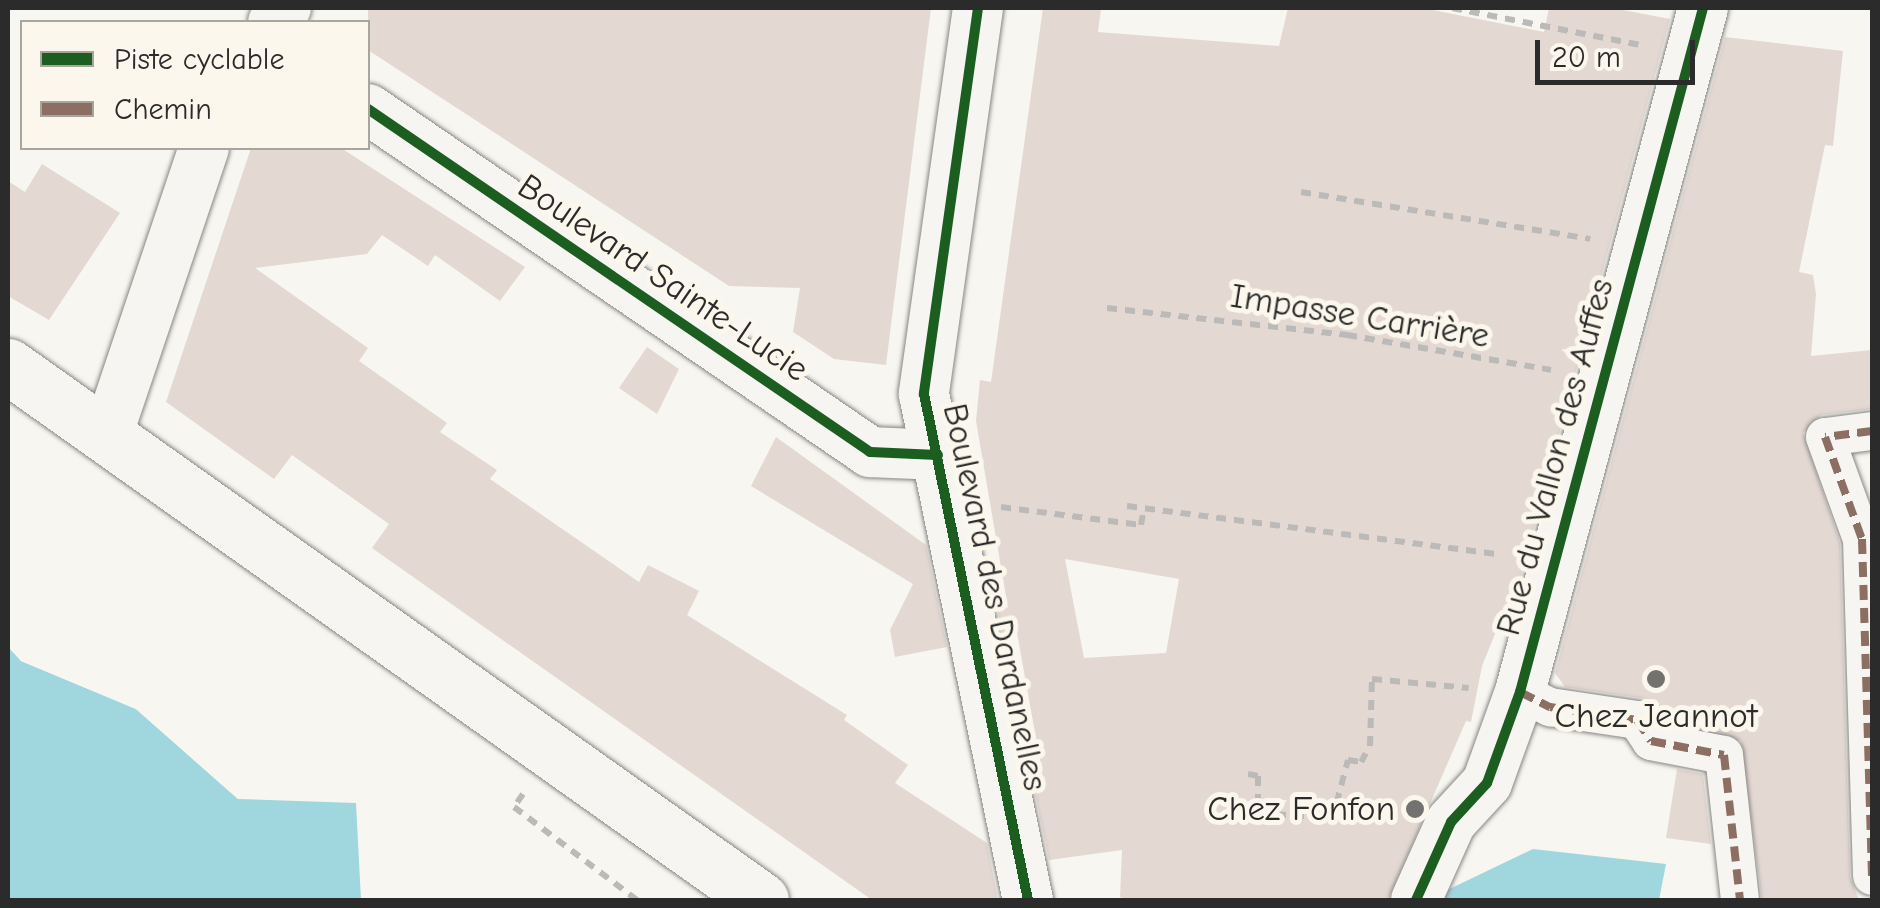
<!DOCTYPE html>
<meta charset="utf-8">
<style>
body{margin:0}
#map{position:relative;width:1880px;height:908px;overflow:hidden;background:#f8f6f0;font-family:"Comic Neue",sans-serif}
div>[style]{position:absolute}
.water>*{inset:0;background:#a0d7de}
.pier>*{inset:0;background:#f8f6f0}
.building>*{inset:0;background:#e4d8d2}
.path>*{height:6px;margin-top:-3px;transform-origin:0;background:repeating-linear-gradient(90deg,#bcbab8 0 10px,transparent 0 18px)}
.roads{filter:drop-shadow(0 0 2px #878684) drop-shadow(0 0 2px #878684)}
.pedestrian>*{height:38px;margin:-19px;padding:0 19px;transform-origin:19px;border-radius:19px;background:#f6f5f1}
.minor>*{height:50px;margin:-25px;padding:0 25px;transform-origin:25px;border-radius:25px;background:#f6f5f1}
.secondary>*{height:55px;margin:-27.5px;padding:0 27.5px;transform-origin:27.5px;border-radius:27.5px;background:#f6f5f1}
.quiet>*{height:8px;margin-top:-4px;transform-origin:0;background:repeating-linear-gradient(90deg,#8d6e63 0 15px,transparent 0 23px)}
.cycleway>*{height:10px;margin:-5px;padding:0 5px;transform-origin:5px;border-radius:5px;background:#1b5e20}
.dots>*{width:28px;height:28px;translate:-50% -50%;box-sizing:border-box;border:5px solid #fbf7ec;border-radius:50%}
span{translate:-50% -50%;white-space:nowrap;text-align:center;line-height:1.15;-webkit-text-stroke:10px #fbf7ec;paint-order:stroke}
.street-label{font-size:35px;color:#2b2b2b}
.poi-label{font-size:35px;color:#2b2b2b}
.right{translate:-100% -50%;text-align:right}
.frame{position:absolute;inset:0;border:10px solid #2b2b2b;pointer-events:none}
.legend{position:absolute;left:20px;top:20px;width:350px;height:130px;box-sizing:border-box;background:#fbf7ec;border:2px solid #a8a59f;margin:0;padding:12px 18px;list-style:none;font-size:30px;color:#2b2b2b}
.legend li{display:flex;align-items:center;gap:20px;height:50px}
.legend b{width:50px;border:2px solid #a8a59f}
.scale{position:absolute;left:1535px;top:40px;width:160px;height:45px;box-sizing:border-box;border:5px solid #2b2b2b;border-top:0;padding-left:12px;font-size:30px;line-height:35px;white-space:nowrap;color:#2b2b2b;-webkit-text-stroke:8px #fbf7ec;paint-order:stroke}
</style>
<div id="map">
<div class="water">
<i style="clip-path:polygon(8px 647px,21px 661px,136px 709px,238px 799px,356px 803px,361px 900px,8px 900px)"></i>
<i style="clip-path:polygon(1533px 849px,1666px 864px,1659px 900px,1438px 900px,1439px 894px)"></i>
</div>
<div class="pier">
<i style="clip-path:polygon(8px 642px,24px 657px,139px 705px,240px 795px,310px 796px,238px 799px,136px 709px,21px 661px)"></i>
</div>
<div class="building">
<i style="clip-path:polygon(368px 8px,931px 8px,886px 365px,834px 359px,793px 332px,800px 288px,729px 286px,368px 50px)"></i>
<i style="clip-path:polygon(evenodd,1043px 8px,1101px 8px,1098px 32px,1279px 46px,1288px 8px,1423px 8px,1544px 32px,1549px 8px,1613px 8px,1670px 19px,1511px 614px,1506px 607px,1482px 666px,1471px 722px,1466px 721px,1388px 900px,1129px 900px,1120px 897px,1122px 850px,1049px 860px,1032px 779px,1041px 766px,1017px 633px,1003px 636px,995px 598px,1008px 608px,976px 421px,980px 380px,991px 382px,1043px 8px,1065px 559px,1179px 579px,1166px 653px,1084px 658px,1065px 559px)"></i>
<i style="clip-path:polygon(1725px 37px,1843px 51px,1833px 146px,1825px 145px,1799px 272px,1813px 275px,1816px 294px,1811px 356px,1872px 350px,1872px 409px,1821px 415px,1803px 433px,1840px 543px,1850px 877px,1859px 900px,1762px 900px,1741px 741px,1664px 721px,1655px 700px,1565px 687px,1555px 673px)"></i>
<i style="clip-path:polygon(251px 148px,341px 148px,525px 267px,500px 301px,435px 255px,428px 266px,382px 235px,367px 254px,255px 268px,368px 348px,359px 361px,447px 423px,440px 432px,497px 470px,490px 479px,639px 582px,648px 565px,699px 591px,687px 615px,847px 715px,844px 720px,908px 765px,895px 783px,987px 843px,998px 900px,872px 900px,372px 548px,389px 524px,292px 455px,274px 479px,166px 402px)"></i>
<i style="clip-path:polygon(42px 164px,120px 213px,49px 320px,8px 296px,8px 181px,25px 192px)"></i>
<i style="clip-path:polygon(647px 347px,679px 369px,657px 414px,619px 388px)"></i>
<i style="clip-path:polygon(776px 437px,926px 545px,947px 647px,895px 657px,890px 630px,913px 584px,751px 486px)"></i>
<i style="clip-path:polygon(1677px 769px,1703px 774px,1711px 844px,1666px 838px)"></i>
</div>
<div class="path">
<i style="left:1452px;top:8px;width:192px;rotate:11.1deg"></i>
<i style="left:1301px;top:192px;width:293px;rotate:9.2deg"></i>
<i style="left:1107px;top:308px;width:242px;rotate:6.4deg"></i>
<i style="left:1347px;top:335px;width:207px;rotate:9.7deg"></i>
<i style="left:1127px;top:506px;width:378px;rotate:7.4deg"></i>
<i style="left:1001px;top:507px;width:141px;rotate:7.3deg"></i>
<i style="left:1141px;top:525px;width:17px;rotate:-80deg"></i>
<i style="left:1248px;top:774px;width:10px;rotate:11deg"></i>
<i style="left:1258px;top:776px;width:36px;rotate:90deg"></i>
<i style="left:1258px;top:812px;width:74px;rotate:6.2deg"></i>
<i style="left:1332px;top:820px;width:62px;rotate:-75.1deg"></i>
<i style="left:1348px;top:760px;width:13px;rotate:9deg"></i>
<i style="left:1361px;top:762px;width:18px;rotate:-61deg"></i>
<i style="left:1370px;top:746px;width:67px;rotate:-88.3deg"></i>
<i style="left:1372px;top:679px;width:97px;rotate:5.3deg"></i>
<i style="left:523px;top:794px;width:16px;rotate:125deg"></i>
<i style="left:514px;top:807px;width:154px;rotate:37.1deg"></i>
</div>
<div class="roads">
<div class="pedestrian">
<i style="left:1872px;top:431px;width:47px;rotate:172.7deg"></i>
<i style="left:1825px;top:437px;width:109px;rotate:70.1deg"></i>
<i style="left:1862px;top:539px;width:337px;rotate:88.3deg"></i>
<i style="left:1520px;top:692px;width:34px;rotate:27deg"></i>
<i style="left:1550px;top:707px;width:88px;rotate:8.5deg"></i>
<i style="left:1637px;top:720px;width:25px;rotate:56deg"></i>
<i style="left:1651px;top:741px;width:74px;rotate:10.9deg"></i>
<i style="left:1724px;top:755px;width:146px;rotate:83.7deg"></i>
</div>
<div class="minor">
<i style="left:978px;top:8px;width:390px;rotate:98deg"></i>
<i style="left:924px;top:394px;width:517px;rotate:78.39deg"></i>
<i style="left:273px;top:22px;width:19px;rotate:-47deg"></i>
<i style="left:368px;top:109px;width:608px;rotate:34.34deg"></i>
<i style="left:870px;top:452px;width:68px;rotate:2.5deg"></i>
<i style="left:107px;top:436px;width:304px;rotate:-71.4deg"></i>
<i style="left:1416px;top:900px;width:85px;rotate:-65.8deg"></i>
<i style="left:1451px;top:822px;width:53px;rotate:-47.3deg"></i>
<i style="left:1487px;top:783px;width:97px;rotate:-70.1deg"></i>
<i style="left:1520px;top:692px;width:708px;rotate:-75.02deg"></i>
</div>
<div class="secondary">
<i style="left:8px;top:366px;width:923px;rotate:35.34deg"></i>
</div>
</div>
<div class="quiet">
<i style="left:1872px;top:431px;width:47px;rotate:172.7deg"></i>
<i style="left:1825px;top:437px;width:109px;rotate:70.1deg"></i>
<i style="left:1862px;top:539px;width:337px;rotate:88.3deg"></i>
<i style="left:1520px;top:692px;width:34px;rotate:27deg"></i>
<i style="left:1550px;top:707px;width:88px;rotate:8.5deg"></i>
<i style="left:1637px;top:720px;width:25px;rotate:56deg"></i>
<i style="left:1651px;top:741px;width:74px;rotate:10.9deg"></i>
<i style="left:1724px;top:755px;width:146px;rotate:83.7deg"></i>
</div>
<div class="cycleway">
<i style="left:978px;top:8px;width:390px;rotate:98deg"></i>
<i style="left:924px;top:394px;width:517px;rotate:78.39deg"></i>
<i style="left:368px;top:109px;width:608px;rotate:34.34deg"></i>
<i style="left:870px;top:452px;width:68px;rotate:2.5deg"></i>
<i style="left:1416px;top:900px;width:85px;rotate:-65.8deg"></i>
<i style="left:1451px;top:822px;width:53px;rotate:-47.3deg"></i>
<i style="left:1487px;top:783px;width:97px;rotate:-70.1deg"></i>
<i style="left:1520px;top:692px;width:708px;rotate:-75.02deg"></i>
</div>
<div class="dots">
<i style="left:1656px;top:679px;background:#737270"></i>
<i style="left:1415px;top:809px;background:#737270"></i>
</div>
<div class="street-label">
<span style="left:663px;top:278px;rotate:34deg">Boulevard Sainte-Lucie</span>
<span style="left:1360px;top:316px;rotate:9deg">Impasse Carrière</span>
<span style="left:1555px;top:457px;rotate:-75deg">Rue du Vallon des Auffes</span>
<span style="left:995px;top:597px;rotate:78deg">Boulevard des Dardanelles</span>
</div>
<div class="poi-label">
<span style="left:1656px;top:716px">Chez Jeannot</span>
<span class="right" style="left:1395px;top:809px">Chez Fonfon</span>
</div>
<div class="frame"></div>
<ul class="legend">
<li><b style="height:12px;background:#1b5e20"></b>Piste cyclable</li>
<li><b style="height:12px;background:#8d6e63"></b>Chemin</li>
</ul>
<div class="scale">20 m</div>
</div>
